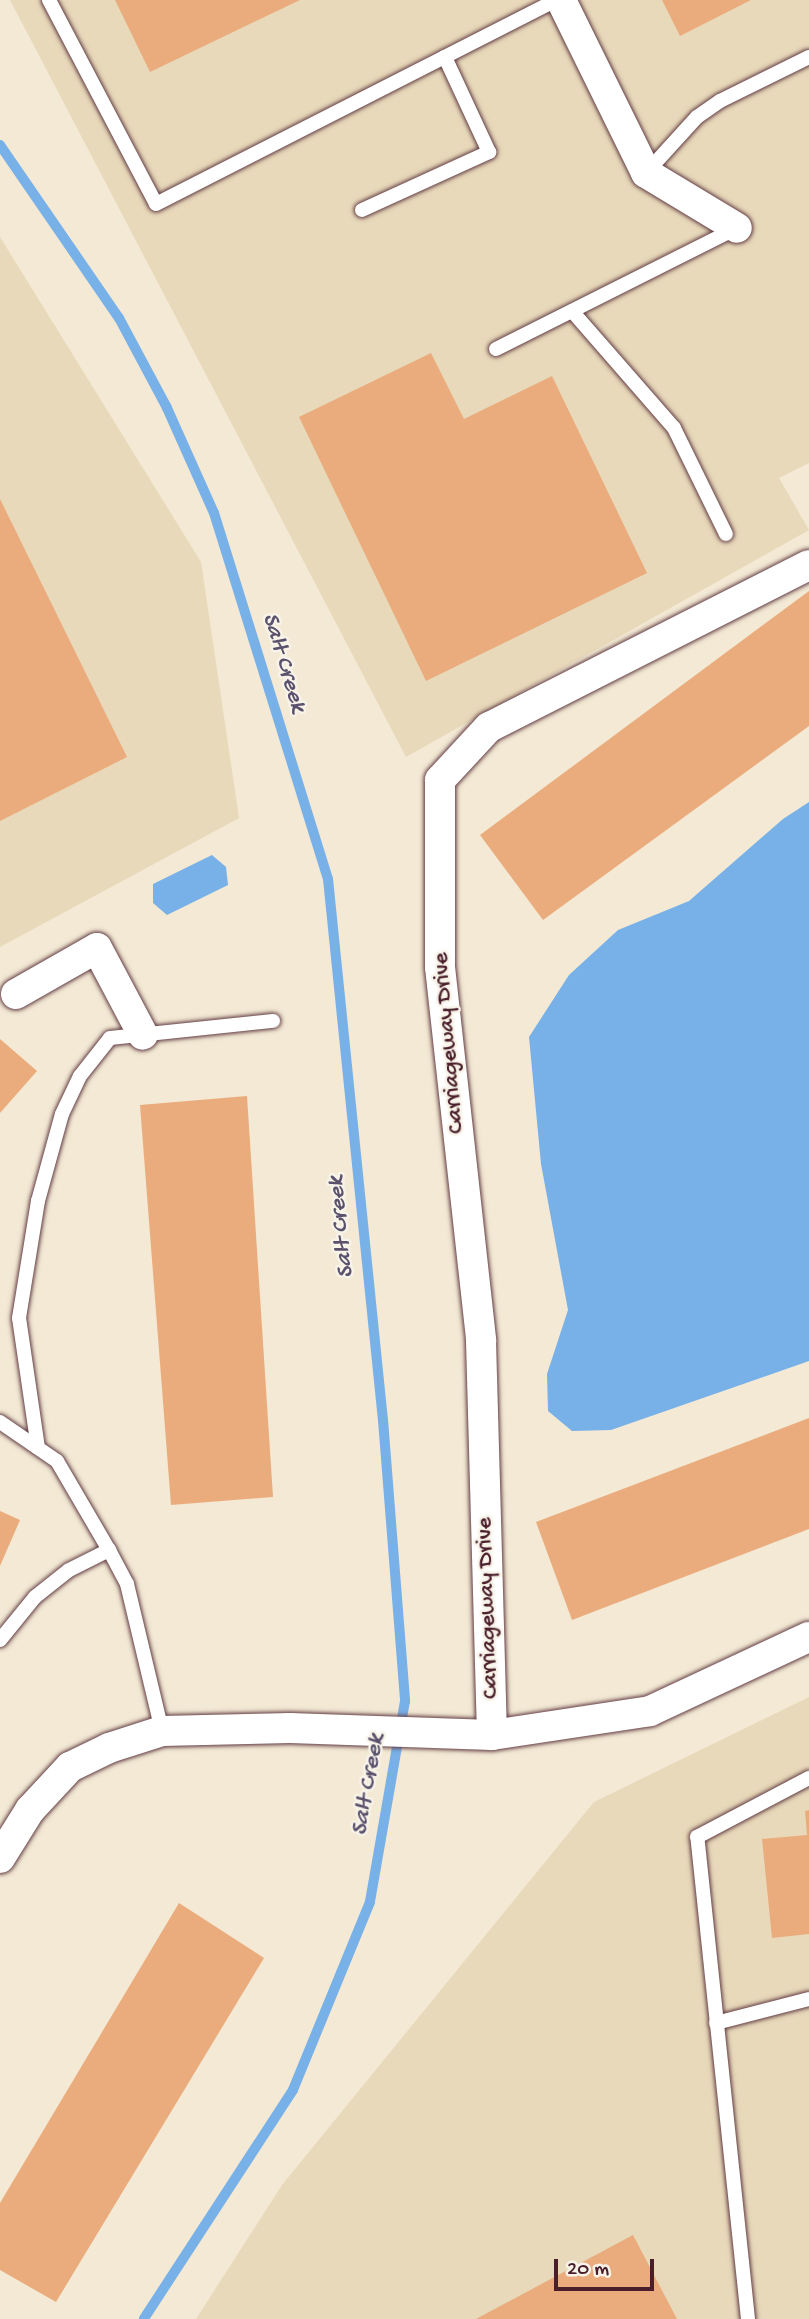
<!DOCTYPE html>
<style>
body{margin:0}
#map{position:relative;width:809px;height:2319px;overflow:hidden;background:#f3e9d4;font-family:"Gochi Hand",sans-serif}
div>[style]{position:absolute}
.built>*{inset:0;background:#e8d9ba}
.water>*{inset:0;background:#78b0e8}
.stream>*{height:10px;margin:-5px;padding:0 5px;transform-origin:5px;border-radius:5px;background:#78b0e8}
.building>*{inset:0;background:#eaac7d}
.roads{filter:drop-shadow(0 0 2px #633d44) drop-shadow(0 0 2px #633d44)}
.service>*{height:14px;margin:-7px;padding:0 7px;transform-origin:7px;border-radius:7px;background:#fff}
.minor>*{height:30px;margin:-15px;padding:0 15px;transform-origin:15px;border-radius:15px;background:#fff}
span{translate:-50% -50%;white-space:nowrap;text-align:center;line-height:1.15;-webkit-text-stroke:5px #f7f3e8;paint-order:stroke}
.street-label{font-size:23px;color:#4a1f2b}
.water-label{font-size:24px;color:#5a526d;font-style:italic}
.scale{position:absolute;left:554px;top:2259px;width:100px;height:32px;box-sizing:border-box;border:4px solid #4a1f2b;border-top:0;padding-left:9px;font-size:21px;line-height:24px;white-space:nowrap;color:#4a1f2b;-webkit-text-stroke:5px #f7f3e8;paint-order:stroke}
</style>
<div id="map">
<div class="built">
<i style="clip-path:polygon(10px 0,809px 0,809px 463px,779px 478px,809px 530px,406px 757px)"></i>
<i style="clip-path:polygon(0 237px,201px 562px,239px 818px,0 947px)"></i>
<i style="clip-path:polygon(809px 1697px,809px 2319px,196px 2319px,282px 2185px,594px 1802px)"></i>
</div>
<div class="water">
<i style="clip-path:polygon(809px 802px,809px 1361px,611px 1430px,572px 1431px,548px 1411px,547px 1374px,568px 1310px,541px 1164px,529px 1037px,569px 975px,618px 930px,689px 901px,783px 819px)"></i>
<i style="clip-path:polygon(212px 855px,226px 867px,228px 885px,167px 915px,153px 903px,153px 884px)"></i>
</div>
<div class="stream">
<i style="left:0;top:145px;width:210px;rotate:55.5deg"></i>
<i style="left:119px;top:318px;width:102px;rotate:61.9deg"></i>
<i style="left:167px;top:408px;width:115px;rotate:65.9deg"></i>
<i style="left:214px;top:513px;width:383px;rotate:72.7deg"></i>
<i style="left:328px;top:879px;width:544px;rotate:84.2deg"></i>
<i style="left:383px;top:1420px;width:282px;rotate:85.5deg"></i>
<i style="left:405px;top:1701px;width:204px;rotate:99.9deg"></i>
<i style="left:370px;top:1902px;width:203px;rotate:112.3deg"></i>
<i style="left:293px;top:2090px;width:273px;rotate:123.1deg"></i>
</div>
<div class="building">
<i style="clip-path:polygon(115px 0,300px 0,150px 72px)"></i>
<i style="clip-path:polygon(662px 0,751px 0,680px 36px)"></i>
<i style="clip-path:polygon(431px 353px,464px 419px,552px 376px,647px 573px,426px 681px,299px 417px)"></i>
<i style="clip-path:polygon(0 499px,127px 757px,0 821px)"></i>
<i style="clip-path:polygon(809px 591px,809px 726px,543px 920px,480px 835px)"></i>
<i style="clip-path:polygon(0 1039px,37px 1071px,0 1113px)"></i>
<i style="clip-path:polygon(247px 1096px,273px 1497px,171px 1505px,140px 1105px)"></i>
<i style="clip-path:polygon(809px 1418px,809px 1529px,572px 1620px,536px 1522px)"></i>
<i style="clip-path:polygon(0 1511px,20px 1520px,0 1566px)"></i>
<i style="clip-path:polygon(809px 1810px,809px 1934px,772px 1938px,762px 1839px,807px 1835px,805px 1811px)"></i>
<i style="clip-path:polygon(179px 1903px,264px 1958px,56px 2302px,0 2270px,0 2203px)"></i>
<i style="clip-path:polygon(633px 2235px,677px 2319px,476px 2319px)"></i>
</div>
<div class="roads">
<div class="service">
<i style="left:49px;top:0;width:230px;rotate:62.3deg"></i>
<i style="left:156px;top:204px;width:449px;rotate:-27deg"></i>
<i style="left:646px;top:173px;width:76px;rotate:-47.7deg"></i>
<i style="left:697px;top:117px;width:28px;rotate:-35deg"></i>
<i style="left:720px;top:101px;width:99px;rotate:-26.3deg"></i>
<i style="left:362px;top:210px;width:140px;rotate:-24.5deg"></i>
<i style="left:489px;top:152px;width:105px;rotate:-114.9deg"></i>
<i style="left:572px;top:311px;width:155px;rotate:48.9deg"></i>
<i style="left:674px;top:428px;width:118px;rotate:63.9deg"></i>
<i style="left:496px;top:349px;width:270px;rotate:-26.7deg"></i>
<i style="left:0;top:1422px;width:69px;rotate:34.4deg"></i>
<i style="left:57px;top:1461px;width:103px;rotate:59.7deg"></i>
<i style="left:109px;top:1550px;width:38px;rotate:62deg"></i>
<i style="left:127px;top:1584px;width:151px;rotate:76.6deg"></i>
<i style="left:38px;top:1448px;width:131px;rotate:-98.3deg"></i>
<i style="left:19px;top:1318px;width:119px;rotate:-80.8deg"></i>
<i style="left:38px;top:1201px;width:90px;rotate:-74.6deg"></i>
<i style="left:62px;top:1114px;width:42px;rotate:-64.7deg"></i>
<i style="left:80px;top:1076px;width:48px;rotate:-51.7deg"></i>
<i style="left:110px;top:1038px;width:164px;rotate:-6deg"></i>
<i style="left:0;top:1640px;width:55px;rotate:-50.9deg"></i>
<i style="left:35px;top:1597px;width:43px;rotate:-38.5deg"></i>
<i style="left:69px;top:1570px;width:45px;rotate:-26.6deg"></i>
<i style="left:716px;top:2023px;width:96px;rotate:-14.5deg"></i>
<i style="left:748px;top:2319px;width:485px;rotate:-96deg"></i>
<i style="left:697px;top:1837px;width:127px;rotate:-27.8deg"></i>
</div>
<div class="minor">
<i style="left:561px;top:0;width:193px;rotate:63.8deg"></i>
<i style="left:646px;top:173px;width:106px;rotate:31.1deg"></i>
<i style="left:809px;top:565px;width:359px;rotate:153.1deg"></i>
<i style="left:489px;top:727px;width:72px;rotate:132.8deg"></i>
<i style="left:440px;top:780px;width:187px;rotate:90deg"></i>
<i style="left:440px;top:967px;width:376px;rotate:83.7deg"></i>
<i style="left:481px;top:1341px;width:394px;rotate:88.4deg"></i>
<i style="left:492px;top:1735px;width:160px;rotate:-8.6deg"></i>
<i style="left:650px;top:1711px;width:175px;rotate:-25deg"></i>
<i style="left:16px;top:994px;width:93px;rotate:-29.6deg"></i>
<i style="left:97px;top:948px;width:98px;rotate:62.1deg"></i>
<i style="left:0;top:1858px;width:57px;rotate:-58deg"></i>
<i style="left:30px;top:1810px;width:59px;rotate:-47.1deg"></i>
<i style="left:70px;top:1767px;width:43px;rotate:-26deg"></i>
<i style="left:109px;top:1748px;width:56px;rotate:-17.8deg"></i>
<i style="left:162px;top:1731px;width:128px;rotate:-1.3deg"></i>
<i style="left:290px;top:1728px;width:202px;rotate:2deg"></i>
</div>
</div>
<div class="street-label">
<span style="left:450px;top:1043px;rotate:-95deg">Carriageway Drive</span>
<span style="left:489px;top:1608px;rotate:-92deg">Carriageway Drive</span>
</div>
<div class="water-label">
<span style="left:283px;top:663px;rotate:73deg">Salt Creek</span>
<span style="left:342px;top:1227px;rotate:-96deg">Salt Creek</span>
<span style="left:369px;top:1785px;rotate:-80deg">Salt Creek</span>
</div>
<div class="scale">20 m</div>
</div>
